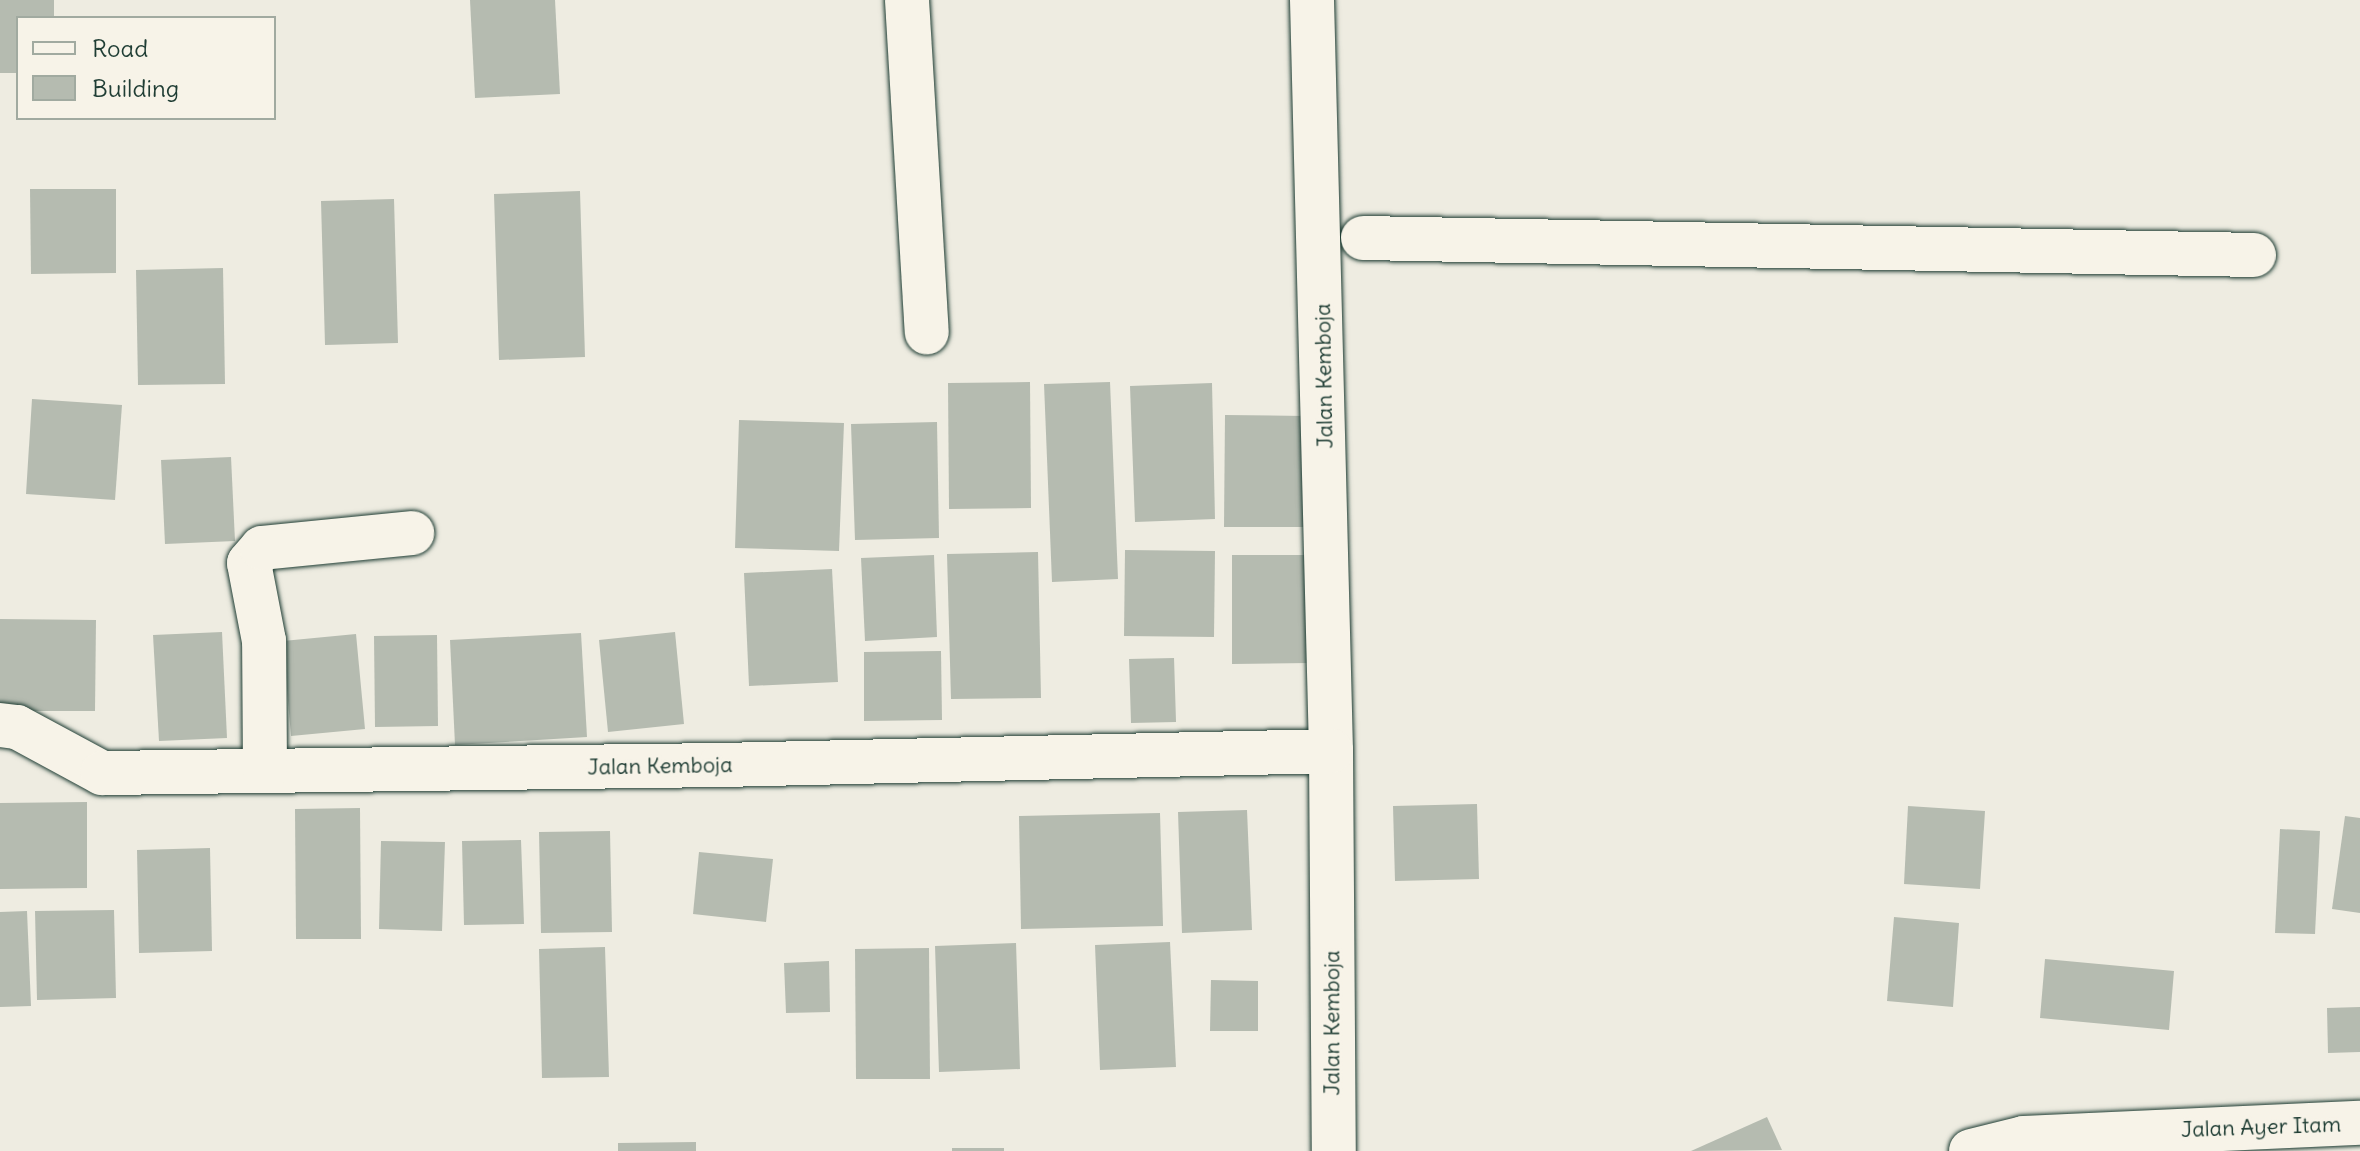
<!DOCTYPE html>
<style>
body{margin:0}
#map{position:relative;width:2360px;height:1151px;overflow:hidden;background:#eeece1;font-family:Delius,sans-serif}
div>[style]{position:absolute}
.building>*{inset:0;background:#b5bbb0}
.roads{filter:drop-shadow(0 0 2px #1f3d34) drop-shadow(0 0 2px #1f3d34)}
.minor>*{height:44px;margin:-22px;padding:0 22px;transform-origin:22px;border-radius:22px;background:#f7f3e8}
.major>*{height:44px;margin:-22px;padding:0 22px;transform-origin:22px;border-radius:22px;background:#f7f3e8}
span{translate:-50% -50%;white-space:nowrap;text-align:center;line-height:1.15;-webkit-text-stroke:6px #f7f3e8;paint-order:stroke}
.street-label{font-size:22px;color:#1f3d34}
.legend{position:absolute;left:16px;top:16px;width:260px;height:104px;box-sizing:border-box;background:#f7f3e8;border:2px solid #a1aaa0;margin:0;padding:10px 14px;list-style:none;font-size:24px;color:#1f3d34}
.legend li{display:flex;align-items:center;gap:16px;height:40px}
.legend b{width:40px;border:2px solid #a1aaa0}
</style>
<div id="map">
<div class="building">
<i style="clip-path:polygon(0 0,54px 0,54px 18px,18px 18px,18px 73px,0 73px)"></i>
<i style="clip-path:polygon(470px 0,555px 0,560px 94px,475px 98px)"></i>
<i style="clip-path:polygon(30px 189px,116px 189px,116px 273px,31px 274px)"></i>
<i style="clip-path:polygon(580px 191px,585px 357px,499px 360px,494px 194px)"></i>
<i style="clip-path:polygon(394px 199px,398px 343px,325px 345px,321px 201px)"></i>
<i style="clip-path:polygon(223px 268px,225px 384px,138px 385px,136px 270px)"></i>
<i style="clip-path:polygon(1030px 382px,1031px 508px,949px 509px,948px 383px)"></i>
<i style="clip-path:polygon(1110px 382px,1118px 579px,1052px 582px,1044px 384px)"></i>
<i style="clip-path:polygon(1212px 383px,1215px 519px,1135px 522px,1130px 386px)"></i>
<i style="clip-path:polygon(32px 399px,122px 405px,115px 500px,26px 494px)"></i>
<i style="clip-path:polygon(1225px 415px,1305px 416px,1305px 527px,1224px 527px)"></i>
<i style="clip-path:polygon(739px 420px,844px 423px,839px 551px,735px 548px)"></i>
<i style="clip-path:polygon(937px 422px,939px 538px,855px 540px,851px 424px)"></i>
<i style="clip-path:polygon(231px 457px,235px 541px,165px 544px,161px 460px)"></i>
<i style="clip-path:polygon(1125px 550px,1215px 551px,1214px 637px,1124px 636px)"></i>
<i style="clip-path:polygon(1038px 552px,1041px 698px,951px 699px,947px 554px)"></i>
<i style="clip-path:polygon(934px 555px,937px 637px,865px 641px,861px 558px)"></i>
<i style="clip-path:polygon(1232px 555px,1309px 555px,1309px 663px,1232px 664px)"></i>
<i style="clip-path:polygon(832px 569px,838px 682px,749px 686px,744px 573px)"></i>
<i style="clip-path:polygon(0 619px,96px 620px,95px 711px,0 711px)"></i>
<i style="clip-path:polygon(222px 632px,227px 738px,159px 741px,153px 635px)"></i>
<i style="clip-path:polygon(675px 632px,684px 724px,608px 732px,599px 640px)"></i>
<i style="clip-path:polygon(581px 633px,587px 737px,455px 745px,450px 640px)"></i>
<i style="clip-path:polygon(356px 634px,365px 729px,291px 736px,283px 641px)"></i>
<i style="clip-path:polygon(437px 635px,438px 726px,375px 727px,374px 636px)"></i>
<i style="clip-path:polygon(941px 651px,942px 720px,864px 721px,864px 652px)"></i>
<i style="clip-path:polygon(1174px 658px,1176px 722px,1131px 723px,1129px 659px)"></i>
<i style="clip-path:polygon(87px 802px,87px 888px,0 889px,0 803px)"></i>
<i style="clip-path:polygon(1477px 804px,1479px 879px,1395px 881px,1393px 806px)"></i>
<i style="clip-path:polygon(1908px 806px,1985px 811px,1980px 889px,1904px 884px)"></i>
<i style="clip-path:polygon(360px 808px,361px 939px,296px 939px,295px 809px)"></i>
<i style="clip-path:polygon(1247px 810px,1252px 930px,1182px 933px,1178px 812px)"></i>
<i style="clip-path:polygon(1160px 813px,1163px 926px,1021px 929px,1019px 816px)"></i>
<i style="clip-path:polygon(2345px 816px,2360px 818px,2360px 913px,2332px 909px)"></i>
<i style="clip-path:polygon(2280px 829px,2320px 831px,2315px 934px,2275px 933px)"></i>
<i style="clip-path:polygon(610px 831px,612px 932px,541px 933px,539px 832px)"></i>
<i style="clip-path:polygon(521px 840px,524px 924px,464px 925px,462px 841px)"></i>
<i style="clip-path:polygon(381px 841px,445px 842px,442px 931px,379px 929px)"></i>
<i style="clip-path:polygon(210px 848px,212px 951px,139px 953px,137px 850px)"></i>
<i style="clip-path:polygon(699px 852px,773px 859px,766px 922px,693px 914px)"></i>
<i style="clip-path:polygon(114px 910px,116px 998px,37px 1000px,35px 911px)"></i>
<i style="clip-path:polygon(27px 911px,31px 1006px,0 1007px,0 912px)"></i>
<i style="clip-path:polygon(1894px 917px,1959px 923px,1953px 1007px,1887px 1001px)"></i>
<i style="clip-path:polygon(1170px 942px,1176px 1067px,1100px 1070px,1095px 945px)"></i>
<i style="clip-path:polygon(1016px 943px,1020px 1069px,939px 1072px,935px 946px)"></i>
<i style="clip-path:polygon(605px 947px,609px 1077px,542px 1078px,539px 949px)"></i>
<i style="clip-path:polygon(929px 948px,930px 1079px,856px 1079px,855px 949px)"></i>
<i style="clip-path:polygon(2045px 959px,2174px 971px,2169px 1030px,2040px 1018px)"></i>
<i style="clip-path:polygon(829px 961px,830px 1012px,786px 1013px,784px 963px)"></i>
<i style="clip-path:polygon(1211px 980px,1258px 981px,1258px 1031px,1210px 1031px)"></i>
<i style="clip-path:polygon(2360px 1007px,2360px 1052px,2328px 1053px,2327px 1008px)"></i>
<i style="clip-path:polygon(1767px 1117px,1782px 1150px,1691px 1151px)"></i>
<i style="clip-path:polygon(696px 1142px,696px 1151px,618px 1151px,618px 1143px)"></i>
<i style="clip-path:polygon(952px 1148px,1004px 1148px,1004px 1151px,952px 1151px)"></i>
</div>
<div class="roads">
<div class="minor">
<i style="left:907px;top:0;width:333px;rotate:86.6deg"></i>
<i style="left:1312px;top:0;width:751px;rotate:88.55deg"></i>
<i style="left:1331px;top:751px;width:400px;rotate:89.6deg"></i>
<i style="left:1363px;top:238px;width:891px;rotate:1.09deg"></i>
<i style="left:0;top:725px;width:17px;rotate:7deg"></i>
<i style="left:17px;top:727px;width:97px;rotate:28.4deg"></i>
<i style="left:102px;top:773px;width:619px;rotate:-0.74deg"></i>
<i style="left:721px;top:765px;width:610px;rotate:-1.31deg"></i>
<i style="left:265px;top:771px;width:130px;rotate:-90.4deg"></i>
<i style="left:264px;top:641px;width:79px;rotate:-100.9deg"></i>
<i style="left:249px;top:563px;width:20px;rotate:-49deg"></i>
<i style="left:262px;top:548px;width:151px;rotate:-5.7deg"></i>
</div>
<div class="major">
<i style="left:1971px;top:1151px;width:55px;rotate:-13.8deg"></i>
<i style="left:2024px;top:1138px;width:336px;rotate:-2.6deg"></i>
</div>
</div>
<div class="street-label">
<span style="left:1324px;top:376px;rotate:-91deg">Jalan Kemboja</span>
<span style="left:660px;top:766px;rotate:-1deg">Jalan Kemboja</span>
<span style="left:1332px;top:1023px;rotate:-90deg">Jalan Kemboja</span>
<span style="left:2261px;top:1127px;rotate:-2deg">Jalan Ayer Itam</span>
</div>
<ul class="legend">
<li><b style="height:10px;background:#f7f3e8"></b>Road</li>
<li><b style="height:22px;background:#b5bbb0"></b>Building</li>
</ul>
</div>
